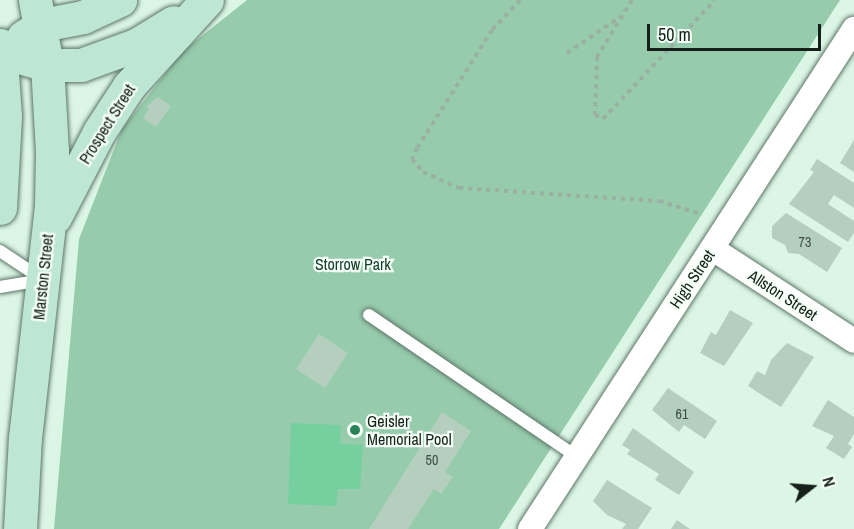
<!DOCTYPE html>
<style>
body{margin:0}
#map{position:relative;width:854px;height:529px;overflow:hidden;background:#dbf6e5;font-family:"Archivo Narrow",sans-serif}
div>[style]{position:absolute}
.green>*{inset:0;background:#96cbac}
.water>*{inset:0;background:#76cf9e}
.building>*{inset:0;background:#b4cfbe}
.path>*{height:4px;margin-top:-2px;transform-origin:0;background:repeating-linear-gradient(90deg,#9ab0a2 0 4.5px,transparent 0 9px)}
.roads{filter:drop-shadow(0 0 2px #5e7668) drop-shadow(0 0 2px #5e7668)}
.service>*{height:12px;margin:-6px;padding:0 6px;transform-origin:6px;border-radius:6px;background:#fff}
.minor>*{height:24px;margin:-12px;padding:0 12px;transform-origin:12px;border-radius:12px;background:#fff}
.secondary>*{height:33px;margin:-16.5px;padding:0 16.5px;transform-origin:16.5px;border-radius:16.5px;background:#bee6d4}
.dots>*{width:16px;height:16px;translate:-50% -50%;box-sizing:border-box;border:3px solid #f4fff8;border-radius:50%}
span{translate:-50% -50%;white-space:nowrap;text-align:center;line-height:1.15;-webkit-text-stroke:4.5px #f4fff8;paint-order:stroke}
.number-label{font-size:14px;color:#3e4c43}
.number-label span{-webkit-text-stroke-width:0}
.street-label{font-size:16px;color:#16201a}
.park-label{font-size:16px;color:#19402c}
.poi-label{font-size:16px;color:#16201a}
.left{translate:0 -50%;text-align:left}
.north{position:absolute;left:782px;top:457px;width:60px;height:60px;-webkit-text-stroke:4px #f4fff8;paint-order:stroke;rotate:73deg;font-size:16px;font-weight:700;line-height:24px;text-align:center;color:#16201a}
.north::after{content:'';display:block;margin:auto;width:21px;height:27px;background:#16201a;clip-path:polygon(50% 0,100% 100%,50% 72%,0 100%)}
.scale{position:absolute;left:647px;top:24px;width:174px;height:27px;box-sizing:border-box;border:3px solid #16201a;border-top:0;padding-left:8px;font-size:18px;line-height:21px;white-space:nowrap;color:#16201a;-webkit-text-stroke:4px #f4fff8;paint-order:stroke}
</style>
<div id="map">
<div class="green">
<i style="clip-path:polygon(247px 0,840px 0,499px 529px,54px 529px,79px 239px,122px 129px,183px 51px)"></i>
</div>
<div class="water">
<i style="clip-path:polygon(291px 423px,341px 425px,340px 444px,363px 445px,360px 489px,338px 489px,336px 506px,288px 504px)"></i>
</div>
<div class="building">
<i style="clip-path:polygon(158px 97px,171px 106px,156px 127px,143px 118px,149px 109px,146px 107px)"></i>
<i style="clip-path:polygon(854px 140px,854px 172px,840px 163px)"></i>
<i style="clip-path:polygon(817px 159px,854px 183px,854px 208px,834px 195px,828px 204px,854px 221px,854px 233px,848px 242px,789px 204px,814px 172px,810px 170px)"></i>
<i style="clip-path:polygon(786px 213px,842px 248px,827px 272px,799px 254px,788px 253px,785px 245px,772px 238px,772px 226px)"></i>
<i style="clip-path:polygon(730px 310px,753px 323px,724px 366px,700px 353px,711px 332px,716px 335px)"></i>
<i style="clip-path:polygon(319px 334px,348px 353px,325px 388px,296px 369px)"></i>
<i style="clip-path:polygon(787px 343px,814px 357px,781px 407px,748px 386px,757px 371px,765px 375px,771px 360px)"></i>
<i style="clip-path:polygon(668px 388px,717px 421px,705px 439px,684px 425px,679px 432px,652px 410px)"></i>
<i style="clip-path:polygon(828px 400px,854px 417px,854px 434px,848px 444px,852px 447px,844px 459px,826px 448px,834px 436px,812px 426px)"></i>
<i style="clip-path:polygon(442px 412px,471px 431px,445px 472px,453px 477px,441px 494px,434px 489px,408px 529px,369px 529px)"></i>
<i style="clip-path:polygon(633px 428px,694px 472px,679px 495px,655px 480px,659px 474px,627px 454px,630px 450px,622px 445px)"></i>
<i style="clip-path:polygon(607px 480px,652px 508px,638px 529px,622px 529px,626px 524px,607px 515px,593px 501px)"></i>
<i style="clip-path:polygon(677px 520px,690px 529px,671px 529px)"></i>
</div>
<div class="path">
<i style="left:520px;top:0;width:41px;rotate:133deg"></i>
<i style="left:492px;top:30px;width:140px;rotate:122.4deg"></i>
<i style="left:417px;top:148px;width:12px;rotate:114deg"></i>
<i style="left:412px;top:159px;width:17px;rotate:50deg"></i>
<i style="left:423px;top:172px;width:39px;rotate:24deg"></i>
<i style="left:459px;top:188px;width:200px;rotate:3.7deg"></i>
<i style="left:659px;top:201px;width:44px;rotate:17.2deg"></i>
<i style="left:632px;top:0;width:67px;rotate:121.6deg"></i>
<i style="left:597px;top:57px;width:58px;rotate:92deg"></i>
<i style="left:595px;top:115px;width:9px;rotate:27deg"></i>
<i style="left:603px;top:119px;width:163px;rotate:-46.7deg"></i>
<i style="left:567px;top:53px;width:64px;rotate:-34.2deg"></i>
</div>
<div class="roads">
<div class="service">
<i style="left:0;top:251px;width:47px;rotate:33.7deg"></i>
<i style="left:0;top:287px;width:43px;rotate:-9.5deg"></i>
<i style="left:369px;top:315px;width:252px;rotate:34.3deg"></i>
</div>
<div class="minor">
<i style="left:713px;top:249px;width:168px;rotate:33.1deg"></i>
<i style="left:530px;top:529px;width:596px;rotate:-57.06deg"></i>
</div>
<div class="secondary">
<i style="left:23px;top:37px;width:22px;rotate:-32deg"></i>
<i style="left:42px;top:25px;width:42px;rotate:-11deg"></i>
<i style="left:83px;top:17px;width:41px;rotate:-24.7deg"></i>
<i style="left:0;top:45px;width:71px;rotate:86deg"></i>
<i style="left:5px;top:116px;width:92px;rotate:93.1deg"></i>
<i style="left:2px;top:52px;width:47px;rotate:16.1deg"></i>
<i style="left:47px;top:65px;width:34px"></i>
<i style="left:81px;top:65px;width:59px;rotate:-20deg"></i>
<i style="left:136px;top:45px;width:44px;rotate:-31.2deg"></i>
<i style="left:55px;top:217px;width:96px;rotate:-62.6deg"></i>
<i style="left:99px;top:132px;width:55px;rotate:-56.9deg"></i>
<i style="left:129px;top:86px;width:116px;rotate:-47.8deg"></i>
<i style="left:20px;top:529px;width:91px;rotate:-86.9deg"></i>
<i style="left:25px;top:438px;width:234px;rotate:-83.6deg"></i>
<i style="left:51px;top:205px;width:54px;rotate:-88.9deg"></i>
<i style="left:52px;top:151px;width:86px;rotate:-93.3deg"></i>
<i style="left:47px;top:65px;width:66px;rotate:-100.5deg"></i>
</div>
</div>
<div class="dots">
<i style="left:355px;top:430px;background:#2a8358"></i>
</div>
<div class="number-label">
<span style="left:805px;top:242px">73</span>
<span style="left:682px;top:414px">61</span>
<span style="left:432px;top:460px">50</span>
</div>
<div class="street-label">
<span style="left:107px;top:124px;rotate:-58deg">Prospect Street</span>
<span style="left:43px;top:277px;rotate:-84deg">Marston Street</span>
<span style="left:692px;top:279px;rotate:-56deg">High Street</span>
<span style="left:783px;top:295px;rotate:33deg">Allston Street</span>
</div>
<div class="park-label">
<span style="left:353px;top:264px">Storrow Park</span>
</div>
<div class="poi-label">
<span class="left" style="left:367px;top:430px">Geisler<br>Memorial Pool</span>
</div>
<div class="north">N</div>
<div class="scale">50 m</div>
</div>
